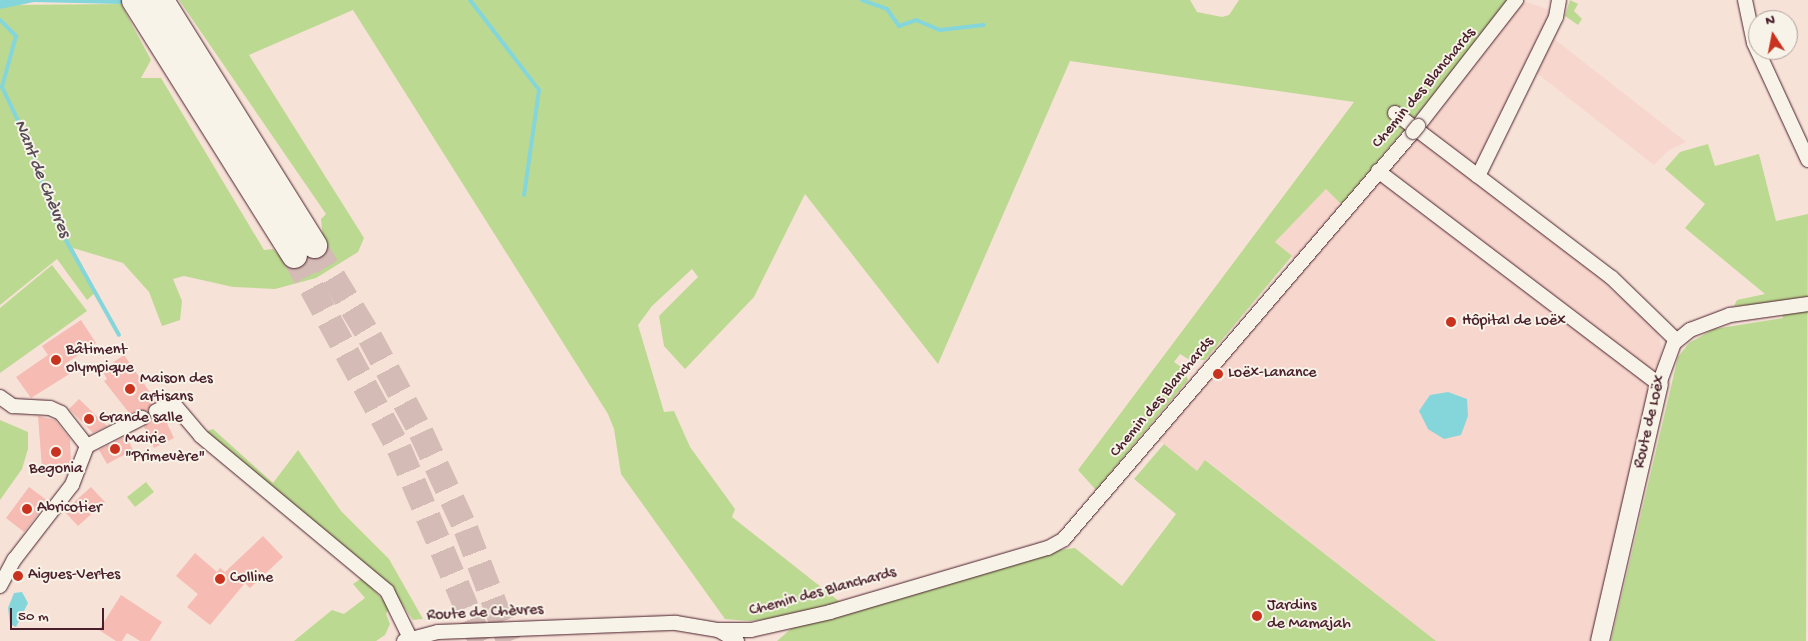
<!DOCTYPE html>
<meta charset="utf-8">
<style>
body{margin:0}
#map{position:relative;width:1808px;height:641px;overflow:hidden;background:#f7e2d8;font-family:"Gochi Hand",sans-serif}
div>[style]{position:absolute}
.built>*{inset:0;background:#f7d6cd}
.green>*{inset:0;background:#bcd991}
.water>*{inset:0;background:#84d6db}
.stream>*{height:4px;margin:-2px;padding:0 2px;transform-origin:2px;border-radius:2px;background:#84d6db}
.building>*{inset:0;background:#f6bbb2}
.motorway-tunnel>*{height:25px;margin-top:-12.5px;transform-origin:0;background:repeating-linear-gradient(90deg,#d4bbb5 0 25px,transparent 0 37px)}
.roads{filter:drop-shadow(0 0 1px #4a1f2b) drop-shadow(0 0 1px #4a1f2b)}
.minor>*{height:14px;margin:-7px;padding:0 7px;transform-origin:7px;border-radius:7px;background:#f7f3e8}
.tertiary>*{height:18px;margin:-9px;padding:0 9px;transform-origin:9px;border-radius:9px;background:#f7f3e8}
.motorway>*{height:25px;margin:-12.5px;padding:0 12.5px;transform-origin:12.5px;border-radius:12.5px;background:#f7f3e8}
.bridges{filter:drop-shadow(0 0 1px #4a1f2b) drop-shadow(0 0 1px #4a1f2b)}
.minor-bridge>*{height:14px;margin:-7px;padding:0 7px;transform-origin:7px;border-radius:7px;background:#f7f3e8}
.dots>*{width:14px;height:14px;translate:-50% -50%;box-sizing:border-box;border:2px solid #f7f3e8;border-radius:50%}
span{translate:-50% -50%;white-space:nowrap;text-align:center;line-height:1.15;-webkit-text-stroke:4px #f7f3e8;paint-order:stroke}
.street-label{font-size:16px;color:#4a1f2b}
.poi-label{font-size:16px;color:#4a1f2b}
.left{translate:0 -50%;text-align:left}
.water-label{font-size:18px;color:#584d57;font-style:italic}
.north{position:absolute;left:1748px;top:10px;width:50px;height:50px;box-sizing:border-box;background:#f7f3e8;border:1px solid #b29e9c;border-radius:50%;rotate:349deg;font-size:14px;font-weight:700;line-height:20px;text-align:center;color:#4a1f2b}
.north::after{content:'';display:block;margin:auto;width:18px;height:22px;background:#c8321e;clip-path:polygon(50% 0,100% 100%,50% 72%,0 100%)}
.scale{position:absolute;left:10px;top:608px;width:94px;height:22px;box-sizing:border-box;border:2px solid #4a1f2b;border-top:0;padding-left:6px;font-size:15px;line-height:18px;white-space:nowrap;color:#4a1f2b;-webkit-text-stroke:4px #f7f3e8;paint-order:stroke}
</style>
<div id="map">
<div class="built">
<i style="clip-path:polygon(1521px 0,1564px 15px,1553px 38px,1686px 142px,1669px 150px,1654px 165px,1534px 71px,1485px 181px,1612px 278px,1607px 286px,1655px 326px,1662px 347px,1594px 641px,1436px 641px,1206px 460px,1197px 471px,1154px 436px,1300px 263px,1275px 242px,1326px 189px,1341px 204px)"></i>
</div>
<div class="green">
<i style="clip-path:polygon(179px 0,1190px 0,1197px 12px,1222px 17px,1229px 15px,1239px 0,1509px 0,1484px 36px,1341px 204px,1326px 189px,1275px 242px,1292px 256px,1205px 360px,1190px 360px,1180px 354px,1174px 362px,1184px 369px,1188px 380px,1096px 490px,1078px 470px,1354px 102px,1070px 61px,938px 364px,805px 194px,754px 297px,685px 369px,664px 346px,659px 316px,698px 277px,692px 269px,652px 306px,638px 325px,664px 412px,674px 411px,690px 447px,735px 509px,732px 517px,840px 602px,790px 616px,750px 621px,725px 619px,621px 474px,614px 429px,608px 414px,353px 10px,249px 55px,364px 238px,358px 252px,316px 278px,275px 289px,233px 287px,184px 276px,173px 279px,182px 301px,180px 320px,162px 326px,149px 292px,123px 263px,73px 248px,96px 292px,87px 300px,57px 259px,0 305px,0 9px,11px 5px,121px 4px,151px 60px,141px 78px,161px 78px,264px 250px,273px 249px,283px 259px,323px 239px,321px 219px,326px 214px)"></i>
<i style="clip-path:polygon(1570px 0,1578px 4px,1574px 11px,1582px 19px,1578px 25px,1565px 16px)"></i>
<i style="clip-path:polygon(1708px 144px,1715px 166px,1759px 154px,1776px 221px,1808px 214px,1806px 641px,1611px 641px,1678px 357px,1689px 343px,1714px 329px,1783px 318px,1778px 303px,1734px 306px,1737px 300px,1765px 294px,1685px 228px,1705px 204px,1665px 169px,1680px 152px)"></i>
<i style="clip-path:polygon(52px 265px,87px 311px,0 373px,0 308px)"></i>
<i style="clip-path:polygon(0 420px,28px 432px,28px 449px,22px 469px,0 500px)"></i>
<i style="clip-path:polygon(213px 429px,273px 483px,298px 450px,341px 511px,389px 559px,423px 619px,413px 620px,386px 581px,336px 545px,205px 432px)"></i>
<i style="clip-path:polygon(1164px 444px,1197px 471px,1205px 460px,1436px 641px,777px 641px,792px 628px,1058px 550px,1075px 548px,1122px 586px,1176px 514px,1134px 479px)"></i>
<i style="clip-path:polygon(146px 482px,154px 492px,135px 507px,127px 497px)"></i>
<i style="clip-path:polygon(362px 578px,390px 607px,386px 614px,390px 624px,385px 635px,376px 641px,294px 641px,332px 610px,344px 614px,365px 598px,353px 584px)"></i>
</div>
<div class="water">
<i style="clip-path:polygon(0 0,147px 0,121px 4px,34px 2px,0 9px)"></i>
<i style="clip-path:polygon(1448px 392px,1467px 399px,1468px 416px,1461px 435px,1444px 439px,1428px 429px,1419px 411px,1430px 395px)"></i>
<i style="clip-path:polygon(22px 592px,28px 603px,16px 627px,10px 624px,8px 608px,14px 593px)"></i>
</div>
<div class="stream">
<i style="left:470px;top:0;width:113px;rotate:52.5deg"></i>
<i style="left:539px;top:90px;width:106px;rotate:98.1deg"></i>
<i style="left:862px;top:0;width:27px;rotate:20deg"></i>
<i style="left:887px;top:9px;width:21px;rotate:55deg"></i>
<i style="left:899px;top:26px;width:18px;rotate:-19deg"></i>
<i style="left:916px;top:20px;width:26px;rotate:23deg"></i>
<i style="left:940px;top:30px;width:44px;rotate:-6.5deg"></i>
<i style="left:0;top:20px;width:23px;rotate:45deg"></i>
<i style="left:16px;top:36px;width:53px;rotate:105.4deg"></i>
<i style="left:2px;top:87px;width:70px;rotate:64.5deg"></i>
<i style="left:32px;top:150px;width:70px;rotate:72.6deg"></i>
<i style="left:53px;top:217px;width:135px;rotate:60.8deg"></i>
</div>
<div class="building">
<i style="clip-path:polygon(81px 320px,96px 343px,65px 364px,71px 373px,31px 398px,16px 377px,48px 355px,42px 346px)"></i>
<i style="clip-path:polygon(124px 355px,156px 401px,147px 411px,130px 414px,104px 381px,107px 379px,102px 370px)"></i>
<i style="clip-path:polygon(79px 399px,107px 426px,93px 433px,69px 409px)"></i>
<i style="clip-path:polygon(38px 416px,55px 420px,70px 439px,71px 464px,42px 468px)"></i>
<i style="clip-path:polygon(164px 417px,174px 438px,154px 448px,144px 427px,151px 418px)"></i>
<i style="clip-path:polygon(126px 436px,133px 450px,107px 464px,99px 450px)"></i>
<i style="clip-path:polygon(29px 487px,48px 501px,24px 532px,6px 518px)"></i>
<i style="clip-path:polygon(91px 487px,105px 502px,78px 526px,64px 511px)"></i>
<i style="clip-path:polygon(263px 536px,283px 557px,250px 588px,245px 583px,210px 625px,187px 607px,198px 594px,176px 576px,195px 553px,217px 572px,220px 568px,225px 572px)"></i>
<i style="clip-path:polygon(121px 595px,162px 622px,150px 641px,140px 641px,127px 633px,122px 641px,116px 641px,99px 630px)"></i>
</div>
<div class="motorway-tunnel">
<i style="left:314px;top:245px;width:108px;rotate:58.7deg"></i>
<i style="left:370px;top:337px;width:108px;rotate:61.8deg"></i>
<i style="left:421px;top:432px;width:107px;rotate:65.1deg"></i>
<i style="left:466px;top:529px;width:120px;rotate:69deg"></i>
<i style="left:294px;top:255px;width:220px;rotate:61.5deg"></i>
<i style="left:399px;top:448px;width:210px;rotate:67deg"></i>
</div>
<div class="roads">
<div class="minor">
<i style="left:1559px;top:0;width:17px;rotate:100deg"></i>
<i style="left:1556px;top:17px;width:177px;rotate:116.1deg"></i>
<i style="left:1478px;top:176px;width:168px;rotate:37.3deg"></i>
<i style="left:1612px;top:278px;width:89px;rotate:44.1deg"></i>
<i style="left:1745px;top:0;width:44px;rotate:78.2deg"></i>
<i style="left:1754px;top:43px;width:129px;rotate:65.2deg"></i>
<i style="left:1395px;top:113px;width:104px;rotate:37.2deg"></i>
<i style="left:1418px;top:126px;width:160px;rotate:-52.1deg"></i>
<i style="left:1378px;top:171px;width:353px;rotate:37.2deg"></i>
<i style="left:1659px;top:384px;width:44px;rotate:-69.9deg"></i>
<i style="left:1674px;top:343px;width:21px;rotate:-39deg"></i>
<i style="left:1690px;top:330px;width:43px;rotate:-20.6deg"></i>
<i style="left:1730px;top:315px;width:79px;rotate:-8deg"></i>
<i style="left:0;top:397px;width:16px;rotate:35deg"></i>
<i style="left:13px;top:406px;width:37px;rotate:3deg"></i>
<i style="left:50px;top:408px;width:12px;rotate:24deg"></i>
<i style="left:61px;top:413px;width:42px;rotate:51.8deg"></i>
<i style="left:156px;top:411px;width:19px;rotate:-25deg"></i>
<i style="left:173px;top:403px;width:43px;rotate:49.7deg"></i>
<i style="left:201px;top:436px;width:242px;rotate:39.8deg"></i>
<i style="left:387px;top:591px;width:52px;rotate:63.9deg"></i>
<i style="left:0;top:586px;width:30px;rotate:-62deg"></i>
<i style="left:14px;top:560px;width:95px;rotate:-52.3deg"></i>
<i style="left:72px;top:485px;width:42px;rotate:-69deg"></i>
<i style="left:87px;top:446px;width:62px;rotate:-27deg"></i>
<i style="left:718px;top:630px;width:33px"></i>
<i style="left:751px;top:630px;width:81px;rotate:-12.8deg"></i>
<i style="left:830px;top:612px;width:227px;rotate:-16.4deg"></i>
<i style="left:1048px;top:548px;width:18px;rotate:-29deg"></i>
<i style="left:1064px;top:539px;width:536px;rotate:-49.39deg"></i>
<i style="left:404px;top:641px;width:35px;rotate:-15deg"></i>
<i style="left:438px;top:632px;width:238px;rotate:-2.2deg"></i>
<i style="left:676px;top:623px;width:43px;rotate:9.5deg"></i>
<i style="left:718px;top:630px;width:22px;rotate:30deg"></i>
</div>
<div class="tertiary">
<i style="left:1600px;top:641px;width:264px;rotate:-77.1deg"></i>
</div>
<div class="motorway">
<i style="left:134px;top:0;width:301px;rotate:57.9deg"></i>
<i style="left:161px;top:0;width:289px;rotate:58deg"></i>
</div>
</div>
<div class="bridges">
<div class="minor-bridge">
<i style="left:1413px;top:132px;width:8px;rotate:-50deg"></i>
</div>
</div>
<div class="dots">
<i style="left:1451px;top:322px;background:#c8321e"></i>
<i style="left:56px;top:360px;background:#c8321e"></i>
<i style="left:1218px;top:374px;background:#c8321e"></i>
<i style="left:130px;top:389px;background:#c8321e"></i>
<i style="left:89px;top:419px;background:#c8321e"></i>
<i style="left:115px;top:449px;background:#c8321e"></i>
<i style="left:56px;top:452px;background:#c8321e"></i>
<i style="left:27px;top:509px;background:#c8321e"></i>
<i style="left:18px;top:576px;background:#c8321e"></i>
<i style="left:220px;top:579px;background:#c8321e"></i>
<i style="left:1257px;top:616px;background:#c8321e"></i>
</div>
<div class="street-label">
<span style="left:1425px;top:89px;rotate:-50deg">Chemin des Blanchards</span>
<span style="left:1163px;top:398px;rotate:-50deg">Chemin des Blanchards</span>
<span style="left:1651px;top:422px;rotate:-77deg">Route de Loëx</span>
<span style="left:823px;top:593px;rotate:-15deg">Chemin des Blanchards</span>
<span style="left:485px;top:614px;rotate:-3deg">Route de Chèvres</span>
</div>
<div class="poi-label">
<span class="left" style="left:1462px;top:322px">Hôpital de Loëx</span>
<span class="left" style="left:66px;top:360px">Bâtiment<br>olympique</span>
<span class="left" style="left:1228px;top:374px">Loëx-Lanance</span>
<span class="left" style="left:140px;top:389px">Maison des<br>artisans</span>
<span class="left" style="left:99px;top:419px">Grande salle</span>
<span class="left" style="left:125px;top:449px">Mairie<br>"Primevère"</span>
<span style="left:56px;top:470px">Begonia</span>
<span class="left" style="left:37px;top:509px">Abricotier</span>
<span class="left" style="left:28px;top:576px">Aigues-Vertes</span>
<span class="left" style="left:230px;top:579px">Colline</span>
<span class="left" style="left:1267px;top:616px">Jardins<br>de Mamajah</span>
</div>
<div class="water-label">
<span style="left:41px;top:179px;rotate:68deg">Nant de Chèvres</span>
</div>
<div class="north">N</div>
<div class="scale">50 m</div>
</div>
